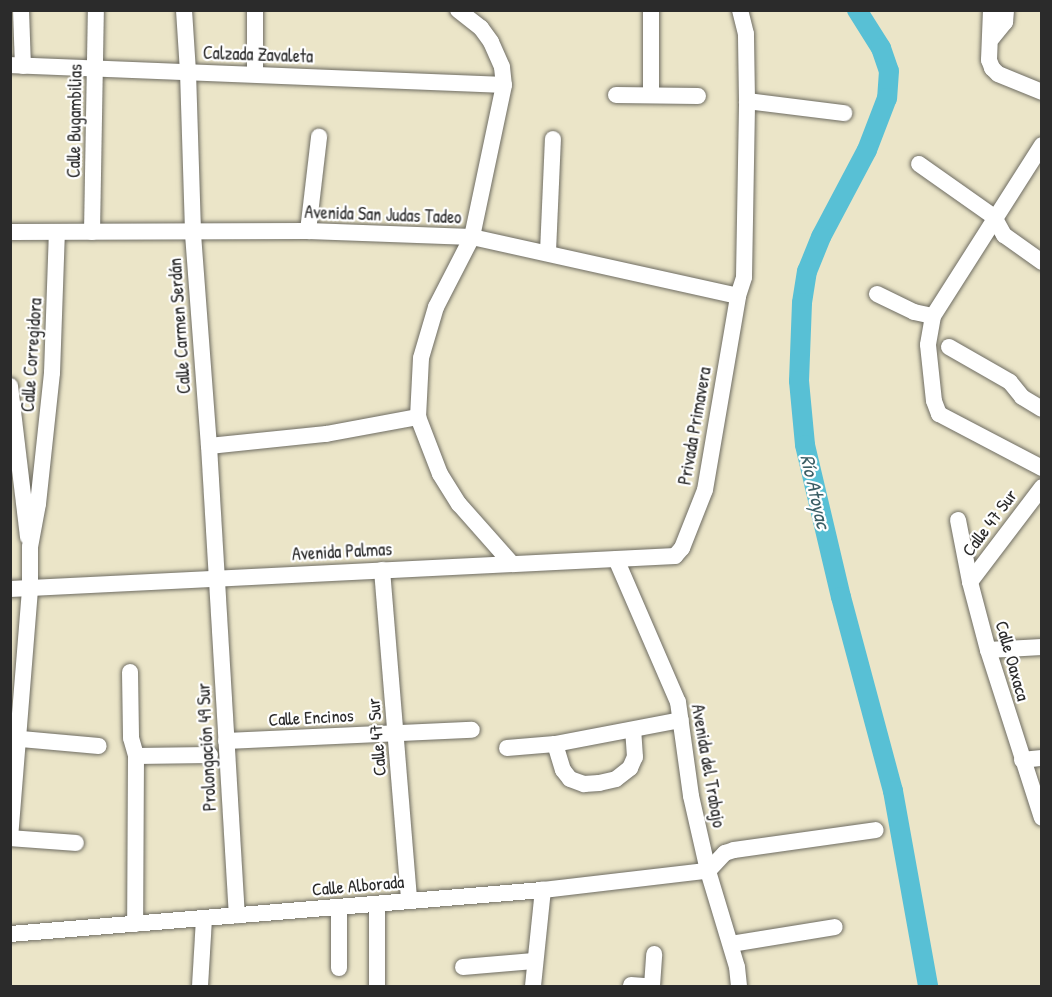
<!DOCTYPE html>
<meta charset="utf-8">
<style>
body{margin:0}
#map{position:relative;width:1052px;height:997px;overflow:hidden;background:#ebe5c8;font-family:"Patrick Hand",sans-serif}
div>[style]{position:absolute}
.river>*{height:20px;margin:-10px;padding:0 10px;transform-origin:10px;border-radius:10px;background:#58c0d5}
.roads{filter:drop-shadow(0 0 2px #6e6c62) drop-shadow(0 0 2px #6e6c62)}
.minor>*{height:16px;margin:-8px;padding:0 8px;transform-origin:8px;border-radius:8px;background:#fff}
span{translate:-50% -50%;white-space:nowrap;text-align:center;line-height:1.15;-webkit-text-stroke:4.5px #fff;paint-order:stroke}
.street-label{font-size:18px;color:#2b2b2b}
.water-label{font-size:20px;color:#3b5f66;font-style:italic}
.frame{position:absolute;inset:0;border:12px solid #2b2b2b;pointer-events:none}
</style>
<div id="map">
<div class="river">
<i style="left:857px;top:10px;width:45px;rotate:57.7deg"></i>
<i style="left:881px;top:48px;width:24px;rotate:71deg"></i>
<i style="left:889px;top:71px;width:27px;rotate:94deg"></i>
<i style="left:887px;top:98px;width:56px;rotate:111deg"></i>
<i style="left:867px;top:150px;width:98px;rotate:117.9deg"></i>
<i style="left:821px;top:237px;width:37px;rotate:112deg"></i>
<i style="left:807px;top:271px;width:32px;rotate:99deg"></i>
<i style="left:802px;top:303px;width:78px;rotate:92.2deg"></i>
<i style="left:799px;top:381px;width:64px;rotate:84.6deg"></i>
<i style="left:805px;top:445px;width:156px;rotate:76.7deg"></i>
<i style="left:841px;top:597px;width:201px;rotate:75deg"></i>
<i style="left:893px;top:791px;width:198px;rotate:79.8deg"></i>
</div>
<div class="roads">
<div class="minor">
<i style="left:21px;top:10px;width:56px;rotate:88deg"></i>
<i style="left:184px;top:10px;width:62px;rotate:86.3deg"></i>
<i style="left:188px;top:72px;width:162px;rotate:88.2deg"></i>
<i style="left:193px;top:234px;width:213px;rotate:85.7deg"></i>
<i style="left:209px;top:446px;width:470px;rotate:86.6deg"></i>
<i style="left:255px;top:10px;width:64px;rotate:90deg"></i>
<i style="left:458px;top:10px;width:29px;rotate:38deg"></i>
<i style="left:481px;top:28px;width:17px;rotate:54deg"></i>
<i style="left:491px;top:42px;width:27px;rotate:66deg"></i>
<i style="left:502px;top:67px;width:18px;rotate:84deg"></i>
<i style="left:504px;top:85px;width:155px;rotate:101.9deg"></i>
<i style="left:472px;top:237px;width:79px;rotate:117.2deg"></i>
<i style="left:436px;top:307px;width:53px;rotate:106.4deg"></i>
<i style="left:421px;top:358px;width:59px;rotate:92.9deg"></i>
<i style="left:418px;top:417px;width:61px;rotate:68.9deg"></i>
<i style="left:440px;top:474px;width:36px;rotate:58deg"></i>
<i style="left:459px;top:504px;width:80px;rotate:48.5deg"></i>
<i style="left:991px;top:10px;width:50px;rotate:92.3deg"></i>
<i style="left:989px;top:60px;width:9px;rotate:69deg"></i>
<i style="left:992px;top:68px;width:8px;rotate:45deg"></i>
<i style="left:998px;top:74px;width:48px;rotate:22.2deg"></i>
<i style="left:992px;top:38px;width:21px;rotate:-51deg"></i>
<i style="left:1005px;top:22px;width:12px;rotate:-85deg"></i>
<i style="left:10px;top:65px;width:494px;rotate:2.3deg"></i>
<i style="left:616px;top:95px;width:82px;rotate:0.7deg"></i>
<i style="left:651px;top:95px;width:85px;rotate:-90deg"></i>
<i style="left:747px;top:101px;width:98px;rotate:7.1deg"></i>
<i style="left:1042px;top:145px;width:203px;rotate:122.5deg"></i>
<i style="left:933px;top:316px;width:29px;rotate:100deg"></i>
<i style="left:928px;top:345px;width:56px;rotate:83.9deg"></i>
<i style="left:934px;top:401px;width:14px;rotate:69deg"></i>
<i style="left:939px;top:414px;width:116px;rotate:27.7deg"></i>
<i style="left:919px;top:164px;width:92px;rotate:35.2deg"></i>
<i style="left:994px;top:217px;width:21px;rotate:61deg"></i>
<i style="left:1004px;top:235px;width:47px;rotate:35.4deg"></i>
<i style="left:308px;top:231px;width:95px;rotate:-83.3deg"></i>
<i style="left:10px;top:232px;width:298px;rotate:-0.2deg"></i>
<i style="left:308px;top:231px;width:164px;rotate:2.1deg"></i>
<i style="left:472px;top:237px;width:272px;rotate:12.5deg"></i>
<i style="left:738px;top:296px;width:20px;rotate:-72deg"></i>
<i style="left:744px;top:277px;width:176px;rotate:-89deg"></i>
<i style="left:747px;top:101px;width:67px;rotate:-90.9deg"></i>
<i style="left:746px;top:34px;width:25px;rotate:-104deg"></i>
<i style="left:92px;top:232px;width:222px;rotate:-89deg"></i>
<i style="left:548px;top:252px;width:113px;rotate:-87.5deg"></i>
<i style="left:877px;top:294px;width:41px;rotate:25.9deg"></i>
<i style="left:914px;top:312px;width:19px;rotate:12deg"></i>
<i style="left:949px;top:347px;width:70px;rotate:29.8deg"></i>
<i style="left:1010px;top:382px;width:19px;rotate:51deg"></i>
<i style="left:1022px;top:397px;width:23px;rotate:31deg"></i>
<i style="left:10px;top:386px;width:152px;rotate:83.2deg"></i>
<i style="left:209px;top:446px;width:118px;rotate:-5.9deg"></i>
<i style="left:326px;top:434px;width:94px;rotate:-10.5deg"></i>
<i style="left:958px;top:520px;width:63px;rotate:79deg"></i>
<i style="left:970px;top:582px;width:70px;rotate:75.2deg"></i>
<i style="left:988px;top:650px;width:176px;rotate:72.2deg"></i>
<i style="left:616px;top:559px;width:156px;rotate:66.6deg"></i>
<i style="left:678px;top:702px;width:95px;rotate:82.1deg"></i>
<i style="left:691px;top:796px;width:77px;rotate:77.2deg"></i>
<i style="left:708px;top:871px;width:100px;rotate:73.2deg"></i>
<i style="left:737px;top:967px;width:19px;rotate:84deg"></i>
<i style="left:382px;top:570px;width:332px;rotate:85.3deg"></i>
<i style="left:970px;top:582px;width:119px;rotate:-52.8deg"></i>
<i style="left:10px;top:589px;width:666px;rotate:-2.84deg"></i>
<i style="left:675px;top:556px;width:11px;rotate:-49deg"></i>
<i style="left:682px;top:548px;width:62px;rotate:-68.4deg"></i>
<i style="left:705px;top:490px;width:197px;rotate:-80.3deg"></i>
<i style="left:988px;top:650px;width:54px;rotate:-3.2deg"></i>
<i style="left:130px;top:672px;width:66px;rotate:89.1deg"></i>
<i style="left:131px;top:738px;width:19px;rotate:74deg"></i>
<i style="left:136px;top:756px;width:168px;rotate:90.3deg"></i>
<i style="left:10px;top:738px;width:89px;rotate:5.1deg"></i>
<i style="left:226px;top:741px;width:246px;rotate:-2.6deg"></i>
<i style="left:555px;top:744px;width:27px;rotate:73deg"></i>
<i style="left:563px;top:770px;width:11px;rotate:52deg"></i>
<i style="left:570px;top:779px;width:15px;rotate:20deg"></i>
<i style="left:584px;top:784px;width:15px;rotate:-4deg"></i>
<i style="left:599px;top:783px;width:17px;rotate:-13deg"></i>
<i style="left:616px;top:779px;width:18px;rotate:-38deg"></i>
<i style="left:630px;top:768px;width:12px;rotate:-66deg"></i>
<i style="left:635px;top:757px;width:27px;rotate:-94deg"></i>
<i style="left:507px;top:748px;width:48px;rotate:-4.8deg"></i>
<i style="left:555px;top:744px;width:128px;rotate:-10.8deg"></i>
<i style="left:136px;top:756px;width:74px;rotate:-0.8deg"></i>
<i style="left:1022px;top:760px;width:20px;rotate:-6deg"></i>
<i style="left:10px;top:838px;width:248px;rotate:-85.4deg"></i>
<i style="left:30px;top:591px;width:44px;rotate:-90deg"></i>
<i style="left:30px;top:547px;width:44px;rotate:-79.5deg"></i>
<i style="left:38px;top:504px;width:132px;rotate:-83.9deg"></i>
<i style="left:52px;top:373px;width:141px;rotate:-88deg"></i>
<i style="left:10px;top:838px;width:66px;rotate:4.3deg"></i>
<i style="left:10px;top:934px;width:535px;rotate:-4.72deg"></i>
<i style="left:543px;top:890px;width:162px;rotate:-6.7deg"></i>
<i style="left:704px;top:871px;width:4px"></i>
<i style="left:708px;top:871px;width:25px;rotate:-47deg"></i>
<i style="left:725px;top:853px;width:9px;rotate:-18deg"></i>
<i style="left:734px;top:850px;width:143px;rotate:-8deg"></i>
<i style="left:731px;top:944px;width:105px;rotate:-9.3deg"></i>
<i style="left:463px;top:967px;width:71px;rotate:-4.8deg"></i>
<i style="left:339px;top:968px;width:61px;rotate:-90deg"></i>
<i style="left:631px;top:985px;width:16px;rotate:4deg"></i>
<i style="left:200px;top:986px;width:68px;rotate:-86.6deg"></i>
<i style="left:377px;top:986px;width:82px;rotate:-90deg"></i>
<i style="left:533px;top:986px;width:97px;rotate:-84.1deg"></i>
<i style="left:652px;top:986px;width:32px;rotate:-86deg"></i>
</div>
</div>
<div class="street-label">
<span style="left:258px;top:55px;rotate:2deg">Calzada Zavaleta</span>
<span style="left:75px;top:121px;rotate:-89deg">Calle Bugambilias</span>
<span style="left:383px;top:215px;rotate:2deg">Avenida San Judas Tadeo</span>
<span style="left:180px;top:326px;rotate:-94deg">Calle Carmen Serdán</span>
<span style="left:32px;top:355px;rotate:-86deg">Calle Corregidora</span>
<span style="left:695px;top:426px;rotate:-80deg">Privada Primavera</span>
<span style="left:990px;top:523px;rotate:-53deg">Calle 47 Sur</span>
<span style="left:342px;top:552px;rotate:-3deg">Avenida Palmas</span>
<span style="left:1012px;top:661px;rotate:74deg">Calle Oaxaca</span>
<span style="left:311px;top:718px;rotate:-3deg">Calle Encinos</span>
<span style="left:377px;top:737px;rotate:-95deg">Calle 47 Sur</span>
<span style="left:207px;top:747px;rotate:-93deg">Prolongación 49 Sur</span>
<span style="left:708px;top:766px;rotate:80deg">Avenida del Trabajo</span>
<span style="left:358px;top:886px;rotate:-5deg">Calle Alborada</span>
</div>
<div class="water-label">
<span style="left:816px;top:491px;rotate:77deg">Río Atoyac</span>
</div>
<div class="frame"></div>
</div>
